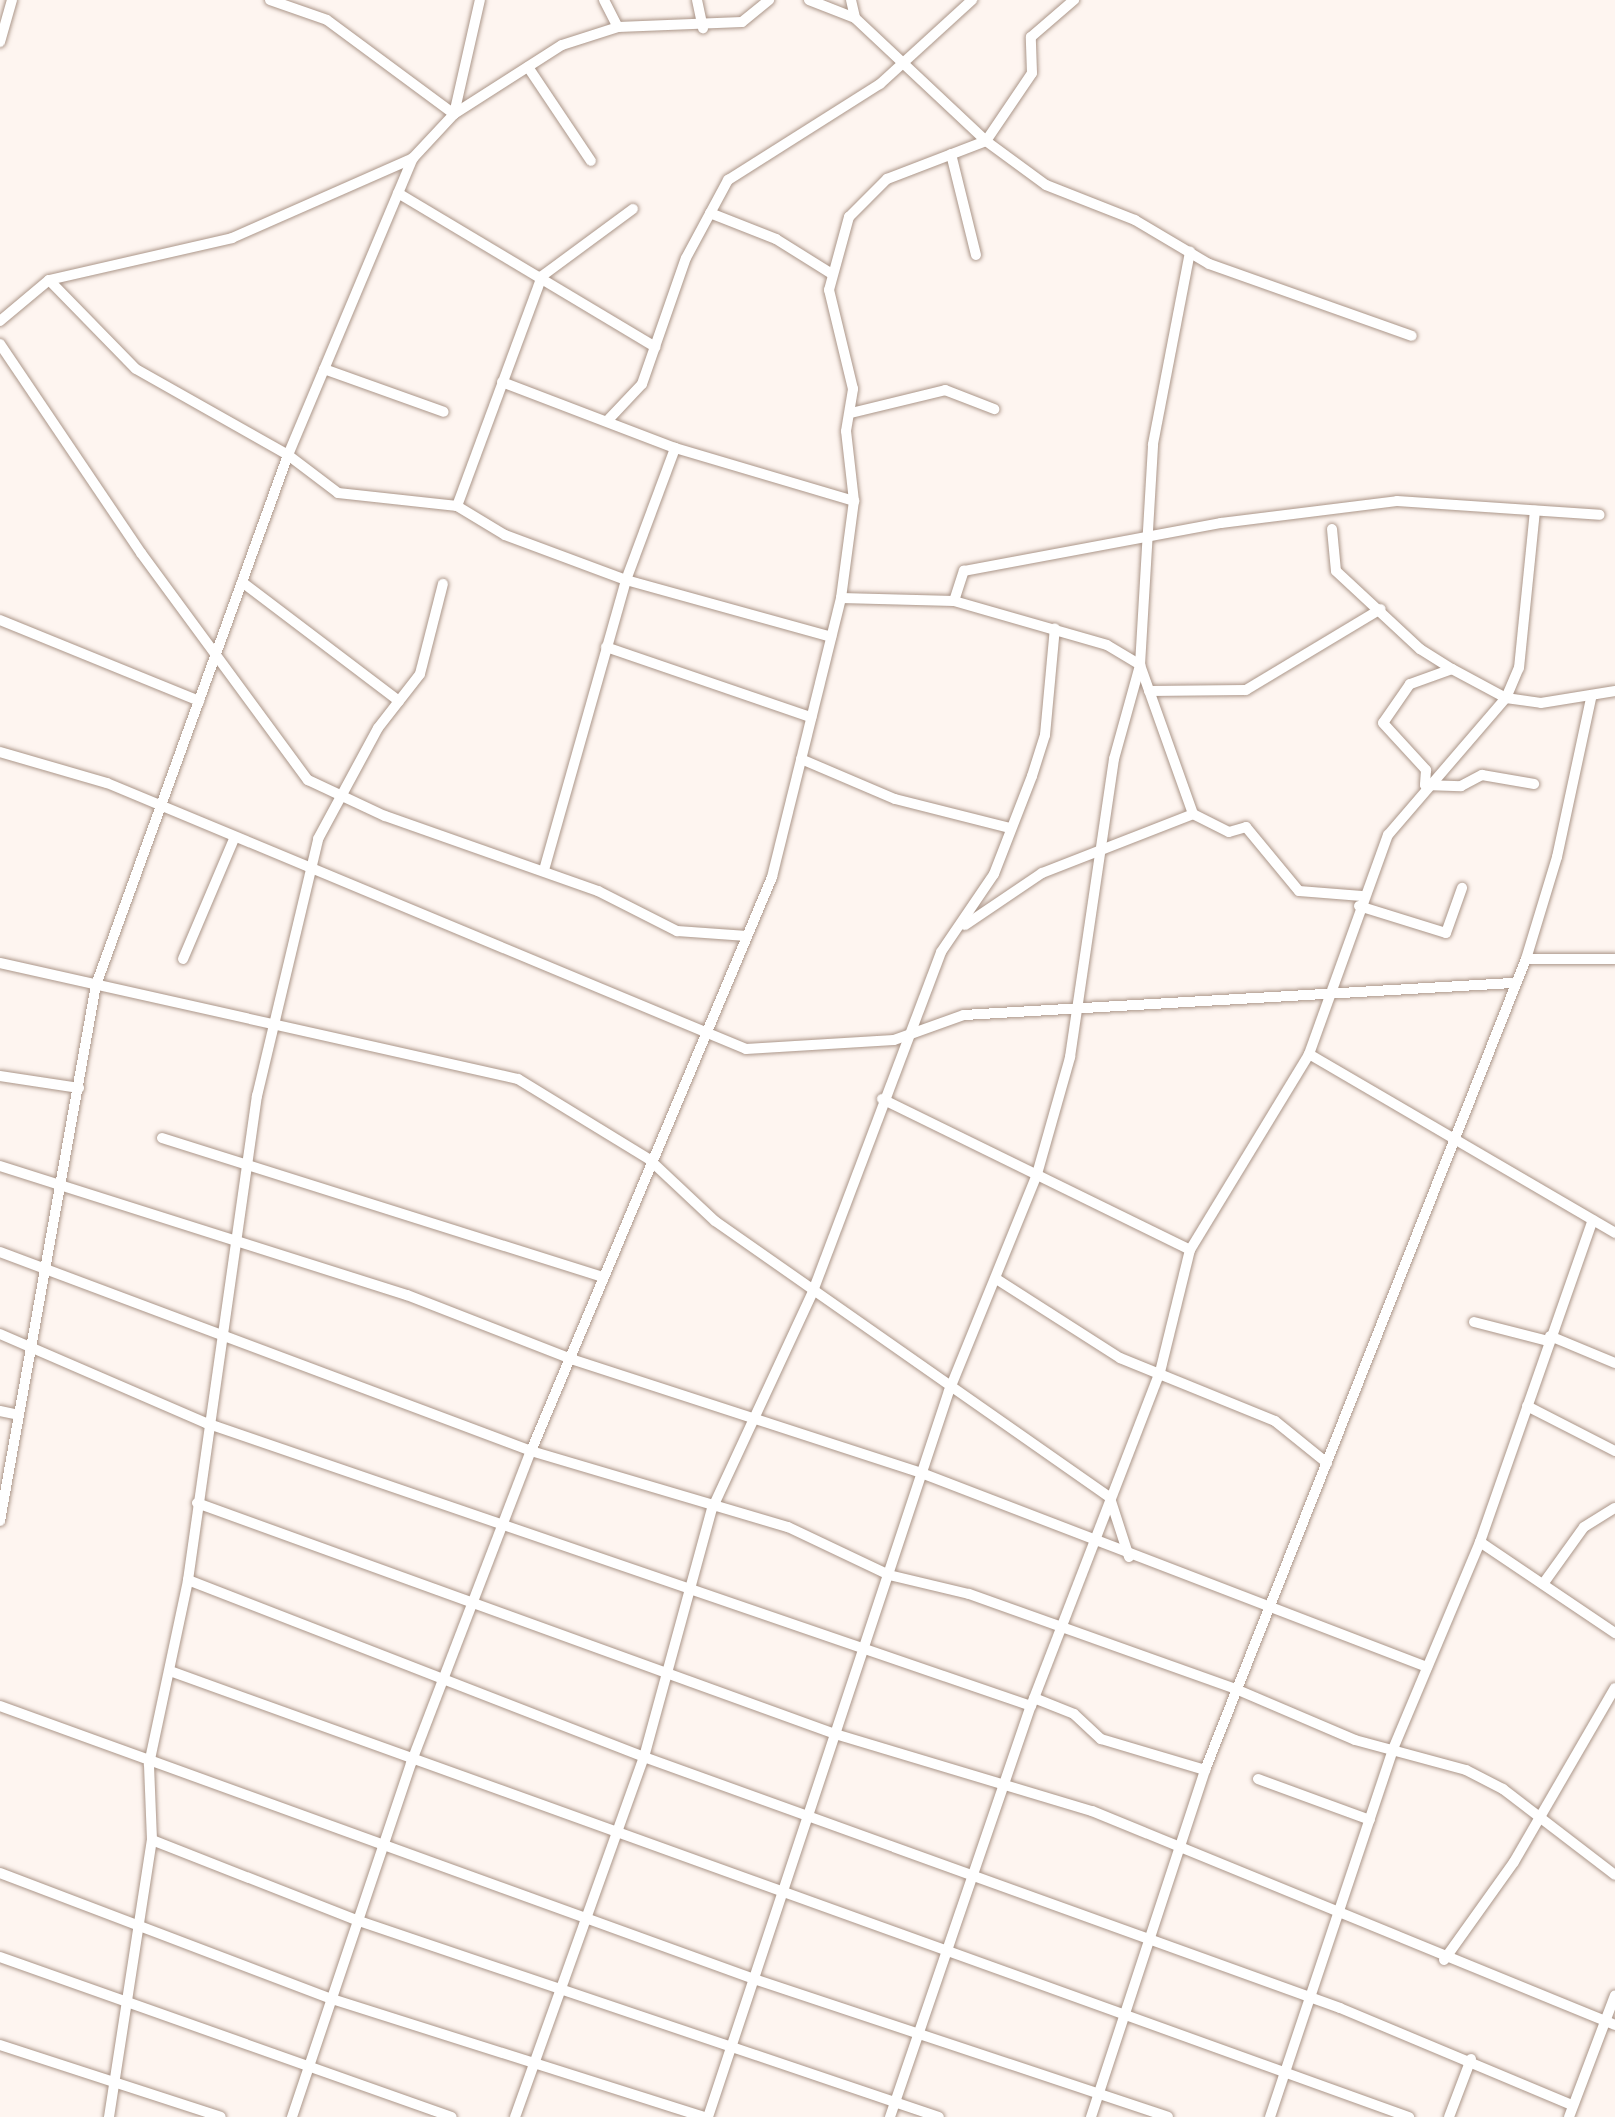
<!DOCTYPE html>
<style>
body{margin:0}
#map{position:relative;width:1615px;height:2117px;overflow:hidden;background:#fef5f0;font-family:Barlow,sans-serif}
div>[style]{position:absolute}
.roads{filter:drop-shadow(0 0 2px #ab9689) drop-shadow(0 0 2px #ab9689)}
.street>*{height:10px;margin:-5px;padding:0 5px;transform-origin:5px;border-radius:5px;background:#fff}
span{translate:-50% -50%;white-space:nowrap;text-align:center;line-height:1.15;-webkit-text-stroke:6px #fef5f0;paint-order:stroke}
</style>
<div id="map">
<div class="roads">
<div class="street">
<i style="left:270px;top:0;width:60px;rotate:19.3deg"></i>
<i style="left:327px;top:20px;width:158px;rotate:36.5deg"></i>
<i style="left:604px;top:0;width:30px;rotate:63deg"></i>
<i style="left:697px;top:0;width:29px;rotate:78deg"></i>
<i style="left:809px;top:0;width:49px;rotate:21.4deg"></i>
<i style="left:855px;top:18px;width:180px;rotate:43.2deg"></i>
<i style="left:986px;top:141px;width:74px;rotate:36.3deg"></i>
<i style="left:1046px;top:185px;width:96px;rotate:21.5deg"></i>
<i style="left:1135px;top:220px;width:86px;rotate:30.7deg"></i>
<i style="left:1209px;top:264px;width:215px;rotate:19.5deg"></i>
<i style="left:851px;top:0;width:18px;rotate:77deg"></i>
<i style="left:0;top:42px;width:44px;rotate:-74.1deg"></i>
<i style="left:528px;top:67px;width:113px;rotate:56.2deg"></i>
<i style="left:454px;top:114px;width:117px;rotate:-77.2deg"></i>
<i style="left:951px;top:154px;width:104px;rotate:76.1deg"></i>
<i style="left:398px;top:193px;width:300px;rotate:30.9deg"></i>
<i style="left:710px;top:213px;width:71px;rotate:21.5deg"></i>
<i style="left:776px;top:239px;width:66px;rotate:32deg"></i>
<i style="left:49px;top:280px;width:124px;rotate:45.7deg"></i>
<i style="left:136px;top:369px;width:175px;rotate:29.5deg"></i>
<i style="left:288px;top:455px;width:63px;rotate:37.2deg"></i>
<i style="left:338px;top:493px;width:120px;rotate:6.2deg"></i>
<i style="left:457px;top:506px;width:56px;rotate:31.1deg"></i>
<i style="left:505px;top:535px;width:129px;rotate:20.4deg"></i>
<i style="left:626px;top:580px;width:213px;rotate:15.5deg"></i>
<i style="left:0;top:321px;width:64px;rotate:-39.9deg"></i>
<i style="left:49px;top:280px;width:188px;rotate:-12.9deg"></i>
<i style="left:232px;top:238px;width:198px;rotate:-23.8deg"></i>
<i style="left:0;top:344px;width:252px;rotate:56deg"></i>
<i style="left:141px;top:553px;width:282px;rotate:53.7deg"></i>
<i style="left:308px;top:780px;width:85px;rotate:25.1deg"></i>
<i style="left:385px;top:816px;width:226px;rotate:19.4deg"></i>
<i style="left:598px;top:891px;width:89px;rotate:26.9deg"></i>
<i style="left:677px;top:931px;width:70px;rotate:4.1deg"></i>
<i style="left:324px;top:369px;width:127px;rotate:19.7deg"></i>
<i style="left:502px;top:382px;width:185px;rotate:20.9deg"></i>
<i style="left:675px;top:448px;width:187px;rotate:16.5deg"></i>
<i style="left:851px;top:413px;width:97px;rotate:-13.7deg"></i>
<i style="left:945px;top:390px;width:53px;rotate:21.2deg"></i>
<i style="left:609px;top:419px;width:48px;rotate:-46.7deg"></i>
<i style="left:642px;top:384px;width:133px;rotate:-70.8deg"></i>
<i style="left:686px;top:258px;width:89px;rotate:-61.7deg"></i>
<i style="left:728px;top:180px;width:180px;rotate:-32.3deg"></i>
<i style="left:880px;top:84px;width:125px;rotate:-42.4deg"></i>
<i style="left:457px;top:506px;width:245px;rotate:-69.7deg"></i>
<i style="left:542px;top:276px;width:113px;rotate:-36.4deg"></i>
<i style="left:1332px;top:529px;width:42px;rotate:84.6deg"></i>
<i style="left:1336px;top:571px;width:115px;rotate:42.9deg"></i>
<i style="left:1420px;top:649px;width:38px;rotate:32deg"></i>
<i style="left:1452px;top:669px;width:61px;rotate:28.2deg"></i>
<i style="left:1506px;top:698px;width:35px;rotate:8deg"></i>
<i style="left:1541px;top:703px;width:75px;rotate:-9.2deg"></i>
<i style="left:242px;top:582px;width:197px;rotate:37.2deg"></i>
<i style="left:841px;top:598px;width:113px;rotate:1.5deg"></i>
<i style="left:954px;top:601px;width:159px;rotate:16deg"></i>
<i style="left:1107px;top:645px;width:39px;rotate:31deg"></i>
<i style="left:1140px;top:665px;width:158px;rotate:70.4deg"></i>
<i style="left:1193px;top:814px;width:40px;rotate:26.6deg"></i>
<i style="left:1229px;top:832px;width:18px;rotate:-16deg"></i>
<i style="left:1246px;top:827px;width:83px;rotate:50.4deg"></i>
<i style="left:1299px;top:891px;width:63px;rotate:4.5deg"></i>
<i style="left:954px;top:601px;width:32px;rotate:-72deg"></i>
<i style="left:964px;top:571px;width:261px;rotate:-10.6deg"></i>
<i style="left:1221px;top:523px;width:177px;rotate:-7.1deg"></i>
<i style="left:1397px;top:501px;width:203px;rotate:3.9deg"></i>
<i style="left:0;top:620px;width:215px;rotate:22.1deg"></i>
<i style="left:606px;top:647px;width:217px;rotate:18.9deg"></i>
<i style="left:1452px;top:669px;width:45px;rotate:160.3deg"></i>
<i style="left:1410px;top:684px;width:47px;rotate:124.7deg"></i>
<i style="left:1383px;top:723px;width:64px;rotate:47.5deg"></i>
<i style="left:1426px;top:770px;width:15px;rotate:94deg"></i>
<i style="left:1425px;top:785px;width:36px;rotate:2deg"></i>
<i style="left:1461px;top:786px;width:24px;rotate:-28deg"></i>
<i style="left:1482px;top:775px;width:53px;rotate:9.8deg"></i>
<i style="left:1149px;top:691px;width:97px;rotate:-0.6deg"></i>
<i style="left:1246px;top:690px;width:157px;rotate:-31deg"></i>
<i style="left:0;top:752px;width:111px;rotate:16.2deg"></i>
<i style="left:107px;top:783px;width:692px;rotate:22.6deg"></i>
<i style="left:746px;top:1049px;width:148px;rotate:-3.5deg"></i>
<i style="left:894px;top:1040px;width:74px;rotate:-19.7deg"></i>
<i style="left:964px;top:1015px;width:549px;rotate:-3.34deg"></i>
<i style="left:801px;top:759px;width:102px;rotate:23.1deg"></i>
<i style="left:895px;top:799px;width:119px;rotate:14.2deg"></i>
<i style="left:544px;top:870px;width:301px;rotate:-74.2deg"></i>
<i style="left:626px;top:580px;width:141px;rotate:-69.6deg"></i>
<i style="left:1359px;top:906px;width:91px;rotate:17.2deg"></i>
<i style="left:1446px;top:933px;width:48px;rotate:-70.4deg"></i>
<i style="left:965px;top:925px;width:93px;rotate:-34deg"></i>
<i style="left:1042px;top:873px;width:162px;rotate:-21.3deg"></i>
<i style="left:183px;top:959px;width:130px;rotate:-67deg"></i>
<i style="left:1526px;top:959px;width:89px"></i>
<i style="left:0;top:963px;width:531px;rotate:12.62deg"></i>
<i style="left:518px;top:1079px;width:155px;rotate:31.5deg"></i>
<i style="left:650px;top:1160px;width:89px;rotate:43.2deg"></i>
<i style="left:715px;top:1221px;width:482px;rotate:35deg"></i>
<i style="left:1309px;top:1054px;width:355px;rotate:30.3deg"></i>
<i style="left:0;top:1076px;width:80px;rotate:8.6deg"></i>
<i style="left:882px;top:1099px;width:343px;rotate:26.1deg"></i>
<i style="left:162px;top:1138px;width:463px;rotate:17.5deg"></i>
<i style="left:0;top:1166px;width:427px;rotate:17.6deg"></i>
<i style="left:407px;top:1295px;width:176px;rotate:21.3deg"></i>
<i style="left:571px;top:1359px;width:371px;rotate:18deg"></i>
<i style="left:924px;top:1474px;width:539px;rotate:20.99deg"></i>
<i style="left:0;top:1252px;width:567px;rotate:20.54deg"></i>
<i style="left:531px;top:1451px;width:268px;rotate:16.5deg"></i>
<i style="left:788px;top:1527px;width:112px;rotate:25.4deg"></i>
<i style="left:889px;top:1575px;width:82px;rotate:13.4deg"></i>
<i style="left:969px;top:1594px;width:286px;rotate:19.6deg"></i>
<i style="left:1238px;top:1690px;width:127px;rotate:23.1deg"></i>
<i style="left:1355px;top:1740px;width:115px;rotate:15.1deg"></i>
<i style="left:1466px;top:1770px;width:42px;rotate:27.2deg"></i>
<i style="left:1503px;top:1789px;width:141px;rotate:37.5deg"></i>
<i style="left:998px;top:1280px;width:145px;rotate:32.6deg"></i>
<i style="left:1120px;top:1358px;width:167px;rotate:22.1deg"></i>
<i style="left:1275px;top:1421px;width:67px;rotate:38.9deg"></i>
<i style="left:1474px;top:1322px;width:76px;rotate:14.4deg"></i>
<i style="left:0;top:1334px;width:224px;rotate:23.4deg"></i>
<i style="left:206px;top:1423px;width:872px;rotate:18.93deg"></i>
<i style="left:1550px;top:1336px;width:70px;rotate:22.6deg"></i>
<i style="left:1527px;top:1406px;width:99px;rotate:27.1deg"></i>
<i style="left:0;top:1411px;width:19px;rotate:12deg"></i>
<i style="left:1110px;top:1498px;width:62px;rotate:72.1deg"></i>
<i style="left:197px;top:1503px;width:679px;rotate:19.9deg"></i>
<i style="left:835px;top:1734px;width:268px;rotate:16.7deg"></i>
<i style="left:1092px;top:1811px;width:565px;rotate:22.25deg"></i>
<i style="left:0;top:1521px;width:545px;rotate:-79.85deg"></i>
<i style="left:96px;top:985px;width:564px;rotate:-70.09deg"></i>
<i style="left:288px;top:455px;width:322px;rotate:-67.2deg"></i>
<i style="left:413px;top:158px;width:60px;rotate:-47deg"></i>
<i style="left:454px;top:114px;width:128px;rotate:-32.6deg"></i>
<i style="left:562px;top:45px;width:59px;rotate:-17.8deg"></i>
<i style="left:618px;top:27px;width:124px;rotate:-2.3deg"></i>
<i style="left:742px;top:22px;width:35px;rotate:-39deg"></i>
<i style="left:1480px;top:1542px;width:163px;rotate:34deg"></i>
<i style="left:188px;top:1580px;width:489px;rotate:21.2deg"></i>
<i style="left:644px;top:1757px;width:740px;rotate:19.83deg"></i>
<i style="left:1340px;top:2008px;width:249px;rotate:22.7deg"></i>
<i style="left:1543px;top:1584px;width:70px;rotate:-54.3deg"></i>
<i style="left:1584px;top:1527px;width:36px;rotate:-32deg"></i>
<i style="left:170px;top:1671px;width:1317px;rotate:19.8deg"></i>
<i style="left:1034px;top:1698px;width:43px;rotate:21.8deg"></i>
<i style="left:1074px;top:1714px;width:37px;rotate:43deg"></i>
<i style="left:1101px;top:1739px;width:109px;rotate:16.6deg"></i>
<i style="left:0;top:1706px;width:805px;rotate:19.9deg"></i>
<i style="left:757px;top:1980px;width:433px;rotate:18.4deg"></i>
<i style="left:1258px;top:1779px;width:119px;rotate:20.1deg"></i>
<i style="left:152px;top:1840px;width:222px;rotate:21.4deg"></i>
<i style="left:359px;top:1921px;width:612px;rotate:18.67deg"></i>
<i style="left:0;top:1873px;width:355px;rotate:20.8deg"></i>
<i style="left:332px;top:1999px;width:389px;rotate:17.6deg"></i>
<i style="left:0;top:1957px;width:479px;rotate:19.5deg"></i>
<i style="left:1444px;top:1960px;width:120px;rotate:-54.5deg"></i>
<i style="left:1514px;top:1862px;width:201px;rotate:-59.9deg"></i>
<i style="left:0;top:2045px;width:232px;rotate:18deg"></i>
<i style="left:109px;top:2117px;width:280px;rotate:-81.2deg"></i>
<i style="left:152px;top:1840px;width:76px;rotate:-92.3deg"></i>
<i style="left:149px;top:1764px;width:188px;rotate:-78deg"></i>
<i style="left:188px;top:1580px;width:489px;rotate:-81.9deg"></i>
<i style="left:257px;top:1096px;width:264px;rotate:-76.6deg"></i>
<i style="left:318px;top:839px;width:126px;rotate:-61.6deg"></i>
<i style="left:378px;top:728px;width:68px;rotate:-52.1deg"></i>
<i style="left:420px;top:674px;width:93px;rotate:-75.7deg"></i>
<i style="left:292px;top:2117px;width:373px;rotate:-71.4deg"></i>
<i style="left:411px;top:1763px;width:334px;rotate:-69deg"></i>
<i style="left:531px;top:1451px;width:623px;rotate:-67.22deg"></i>
<i style="left:772px;top:877px;width:287px;rotate:-76.1deg"></i>
<i style="left:841px;top:598px;width:98px;rotate:-82.4deg"></i>
<i style="left:854px;top:501px;width:70px;rotate:-96.5deg"></i>
<i style="left:846px;top:431px;width:43px;rotate:-80.5deg"></i>
<i style="left:853px;top:389px;width:102px;rotate:-103.6deg"></i>
<i style="left:829px;top:290px;width:76px;rotate:-74.7deg"></i>
<i style="left:849px;top:217px;width:54px;rotate:-45deg"></i>
<i style="left:887px;top:179px;width:106px;rotate:-21deg"></i>
<i style="left:986px;top:141px;width:82px;rotate:-55.9deg"></i>
<i style="left:1032px;top:73px;width:36px;rotate:-92deg"></i>
<i style="left:1031px;top:37px;width:57px;rotate:-40.7deg"></i>
<i style="left:515px;top:2117px;width:382px;rotate:-70.3deg"></i>
<i style="left:644px;top:1757px;width:257px;rotate:-74.7deg"></i>
<i style="left:712px;top:1509px;width:240px;rotate:-65.1deg"></i>
<i style="left:813px;top:1291px;width:362px;rotate:-69.3deg"></i>
<i style="left:941px;top:952px;width:94px;rotate:-55.8deg"></i>
<i style="left:994px;top:874px;width:105px;rotate:-68.8deg"></i>
<i style="left:1032px;top:776px;width:43px;rotate:-72.4deg"></i>
<i style="left:1045px;top:735px;width:107px;rotate:-84.7deg"></i>
<i style="left:708px;top:2117px;width:765px;rotate:-71.64deg"></i>
<i style="left:949px;top:1391px;width:234px;rotate:-67.9deg"></i>
<i style="left:1037px;top:1174px;width:122px;rotate:-74.2deg"></i>
<i style="left:1070px;top:1057px;width:301px;rotate:-81.6deg"></i>
<i style="left:1114px;top:759px;width:98px;rotate:-74.5deg"></i>
<i style="left:1140px;top:665px;width:221px;rotate:-86.6deg"></i>
<i style="left:1153px;top:444px;width:196px;rotate:-79.1deg"></i>
<i style="left:890px;top:2117px;width:435px;rotate:-71.1deg"></i>
<i style="left:1031px;top:1706px;width:358px;rotate:-68.9deg"></i>
<i style="left:1160px;top:1372px;width:126px;rotate:-76.2deg"></i>
<i style="left:1190px;top:1250px;width:229px;rotate:-58.7deg"></i>
<i style="left:1309px;top:1054px;width:233px;rotate:-70.2deg"></i>
<i style="left:1388px;top:835px;width:181px;rotate:-49.3deg"></i>
<i style="left:1506px;top:698px;width:33px;rotate:-67deg"></i>
<i style="left:1519px;top:668px;width:158px;rotate:-84.2deg"></i>
<i style="left:1091px;top:2117px;width:365px;rotate:-71.8deg"></i>
<i style="left:1205px;top:1770px;width:872px;rotate:-68.41deg"></i>
<i style="left:1526px;top:959px;width:107px;rotate:-73.1deg"></i>
<i style="left:1557px;top:857px;width:163px;rotate:-77.9deg"></i>
<i style="left:1270px;top:2117px;width:388px;rotate:-71.5deg"></i>
<i style="left:1393px;top:1749px;width:225px;rotate:-67.2deg"></i>
<i style="left:1480px;top:1542px;width:341px;rotate:-70.7deg"></i>
<i style="left:1449px;top:2117px;width:62px;rotate:-69.2deg"></i>
<i style="left:1569px;top:2117px;width:130px;rotate:-69.3deg"></i>
</div>
</div>
</div>
